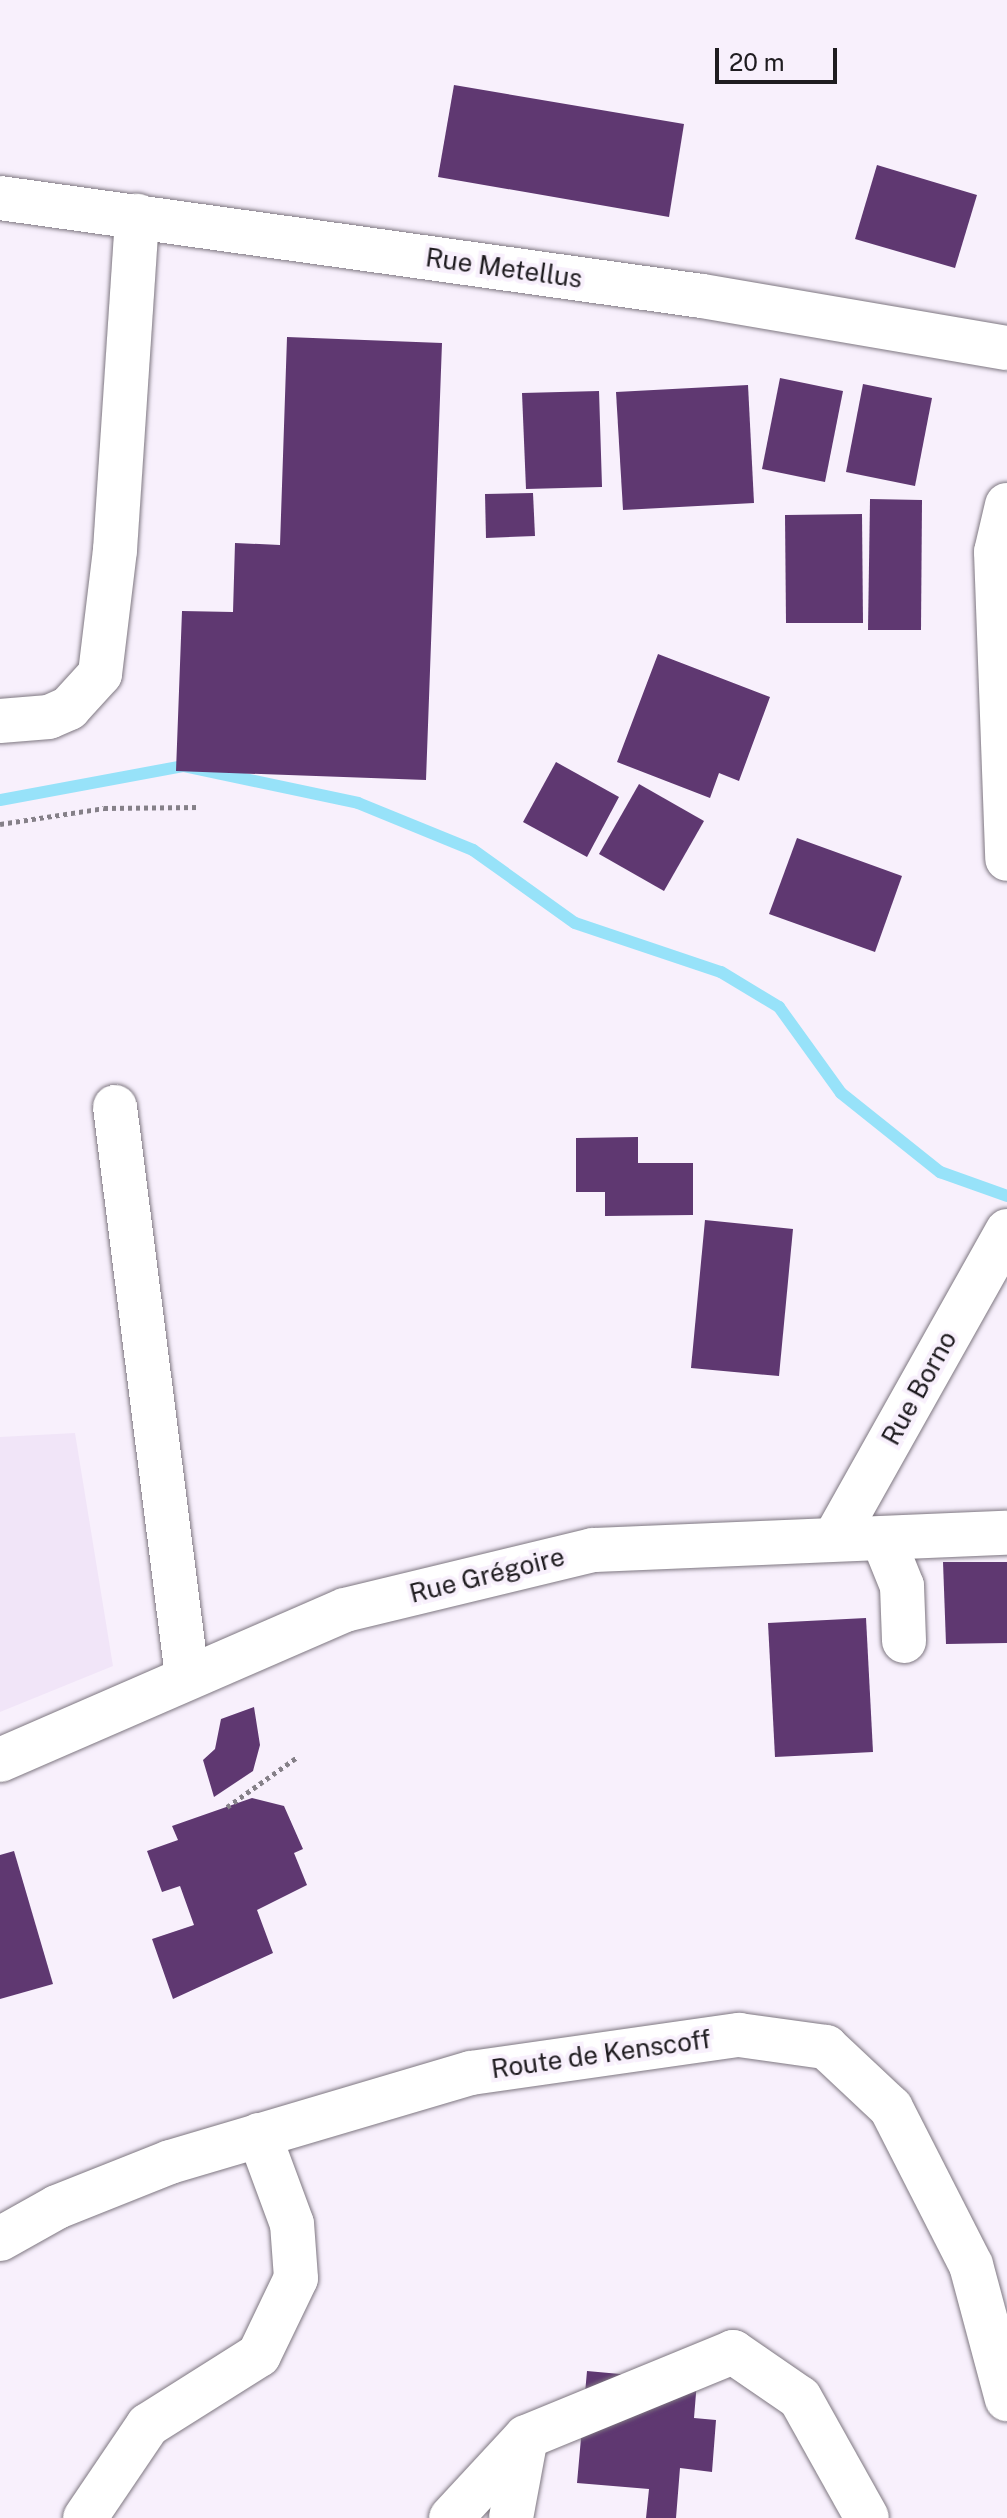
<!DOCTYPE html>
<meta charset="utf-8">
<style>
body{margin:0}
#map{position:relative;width:1007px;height:2518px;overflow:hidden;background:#f8f0fc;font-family:"Public Sans",sans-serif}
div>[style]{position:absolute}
.built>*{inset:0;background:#f1e5f8}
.stream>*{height:12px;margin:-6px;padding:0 6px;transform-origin:6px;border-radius:6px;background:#97e2f9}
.building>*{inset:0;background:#5f3871}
.path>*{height:5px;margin-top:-2.5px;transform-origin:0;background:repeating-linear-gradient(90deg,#858088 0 4px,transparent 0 8px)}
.roads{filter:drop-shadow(0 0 2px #7e7781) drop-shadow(0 0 2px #7e7781)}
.minor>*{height:44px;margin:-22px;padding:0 22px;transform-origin:22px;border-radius:22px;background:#fff}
.major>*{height:44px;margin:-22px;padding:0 22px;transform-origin:22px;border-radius:22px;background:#fff}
span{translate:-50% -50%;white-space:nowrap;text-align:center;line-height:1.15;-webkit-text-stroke:8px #f8f0fc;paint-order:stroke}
.street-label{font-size:26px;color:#1f1c20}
.scale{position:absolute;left:715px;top:48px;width:122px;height:36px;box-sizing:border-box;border:4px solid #1f1c20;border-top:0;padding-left:10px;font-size:24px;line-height:28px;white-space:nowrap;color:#1f1c20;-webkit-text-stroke:6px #f8f0fc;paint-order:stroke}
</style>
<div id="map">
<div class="built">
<i style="clip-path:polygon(75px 1433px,113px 1666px,0 1712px,0 1437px)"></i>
</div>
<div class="stream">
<i style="left:0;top:800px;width:186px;rotate:-10.5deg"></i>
<i style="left:183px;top:766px;width:179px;rotate:11.9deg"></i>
<i style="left:358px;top:803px;width:124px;rotate:22.2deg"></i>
<i style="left:473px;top:850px;width:125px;rotate:35.6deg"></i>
<i style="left:575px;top:923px;width:154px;rotate:18.6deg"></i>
<i style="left:721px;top:972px;width:68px;rotate:31.1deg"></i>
<i style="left:779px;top:1007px;width:106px;rotate:54.2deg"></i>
<i style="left:841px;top:1093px;width:127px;rotate:38.6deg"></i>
<i style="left:940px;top:1172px;width:71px;rotate:19.7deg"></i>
</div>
<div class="building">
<i style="clip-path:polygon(454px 85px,684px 124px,669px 217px,438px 177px)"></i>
<i style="clip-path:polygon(877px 165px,977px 195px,955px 268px,855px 239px)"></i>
<i style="clip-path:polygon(287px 337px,442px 343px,426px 780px,176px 771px,182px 611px,233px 612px,235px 543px,280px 545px)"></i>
<i style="clip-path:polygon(780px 378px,843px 391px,825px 482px,762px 469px)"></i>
<i style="clip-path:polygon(863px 384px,932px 398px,915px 486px,846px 472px)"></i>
<i style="clip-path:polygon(748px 385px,754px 503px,623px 510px,616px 392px)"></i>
<i style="clip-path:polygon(599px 391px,602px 487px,526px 489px,522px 393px)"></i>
<i style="clip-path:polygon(533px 493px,535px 536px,486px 538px,485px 494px)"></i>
<i style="clip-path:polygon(870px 499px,922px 500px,921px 630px,868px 630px)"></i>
<i style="clip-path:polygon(862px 514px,863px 623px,786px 623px,785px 515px)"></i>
<i style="clip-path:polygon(658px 654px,770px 697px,739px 781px,719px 773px,710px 798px,617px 762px)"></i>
<i style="clip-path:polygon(556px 762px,619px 797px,587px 857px,523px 822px)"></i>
<i style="clip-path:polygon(639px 784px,704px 821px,664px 891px,599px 854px)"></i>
<i style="clip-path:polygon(797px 838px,902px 876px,875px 952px,769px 914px)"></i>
<i style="clip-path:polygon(638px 1137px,638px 1163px,693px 1163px,693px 1215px,605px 1216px,605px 1192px,576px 1192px,576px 1138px)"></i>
<i style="clip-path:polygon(705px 1220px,793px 1229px,779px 1376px,691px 1368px)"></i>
<i style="clip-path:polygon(943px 1562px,1007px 1562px,1007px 1643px,946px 1644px)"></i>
<i style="clip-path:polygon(866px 1618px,873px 1752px,775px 1757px,768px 1623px)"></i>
<i style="clip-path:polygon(254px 1707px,260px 1745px,253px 1771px,214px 1797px,203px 1760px,215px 1749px,221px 1719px)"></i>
<i style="clip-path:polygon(252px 1798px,284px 1806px,303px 1849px,294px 1853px,307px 1885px,257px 1910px,273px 1953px,173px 1999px,152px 1939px,194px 1925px,180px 1886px,162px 1892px,147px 1851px,178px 1840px,172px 1826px)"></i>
<i style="clip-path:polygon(14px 1851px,53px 1984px,0 1999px,0 1855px)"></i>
<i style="clip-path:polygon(587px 2371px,697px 2381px,694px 2418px,716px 2420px,712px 2472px,680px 2468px,676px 2518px,646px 2518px,649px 2489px,577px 2483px)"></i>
</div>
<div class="path">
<i style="left:0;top:824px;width:105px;rotate:-8.7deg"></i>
<i style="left:104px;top:808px;width:96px;rotate:-0.6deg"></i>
<i style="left:227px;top:1807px;width:85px;rotate:-35.4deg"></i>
</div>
<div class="roads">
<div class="minor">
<i style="left:0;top:198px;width:709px;rotate:7.95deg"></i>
<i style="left:702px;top:296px;width:309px;rotate:9.7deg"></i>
<i style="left:1007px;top:505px;width:48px;rotate:103.2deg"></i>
<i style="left:996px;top:552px;width:307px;rotate:87.9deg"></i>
<i style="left:0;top:721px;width:49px;rotate:-4.7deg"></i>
<i style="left:49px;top:717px;width:22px;rotate:-24deg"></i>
<i style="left:69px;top:708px;width:46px;rotate:-47.6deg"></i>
<i style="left:100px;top:674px;width:125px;rotate:-83.1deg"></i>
<i style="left:115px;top:550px;width:335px;rotate:-86.2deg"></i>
<i style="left:115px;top:1107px;width:574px;rotate:82.79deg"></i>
<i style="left:835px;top:1538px;width:352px;rotate:-60.7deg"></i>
<i style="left:883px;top:1539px;width:51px;rotate:68deg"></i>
<i style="left:902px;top:1586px;width:55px;rotate:87.9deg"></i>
<i style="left:0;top:1760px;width:376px;rotate:-23.5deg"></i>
<i style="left:345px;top:1610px;width:255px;rotate:-13.6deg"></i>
<i style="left:593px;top:1550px;width:414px;rotate:-2.4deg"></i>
<i style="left:85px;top:2518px;width:112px;rotate:-55.9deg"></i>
<i style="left:148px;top:2425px;width:131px;rotate:-32.2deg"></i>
<i style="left:259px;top:2355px;width:85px;rotate:-64.3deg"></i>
<i style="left:296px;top:2278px;width:54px;rotate:-94.2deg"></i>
<i style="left:292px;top:2224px;width:95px;rotate:-110.3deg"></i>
<i style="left:451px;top:2518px;width:110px;rotate:-47.2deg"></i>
<i style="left:526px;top:2437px;width:224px;rotate:-22.3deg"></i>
<i style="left:733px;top:2352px;width:81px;rotate:34.5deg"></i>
<i style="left:800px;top:2398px;width:137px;rotate:60.8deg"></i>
<i style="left:511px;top:2518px;width:82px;rotate:-79.5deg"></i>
</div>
<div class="major">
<i style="left:0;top:2239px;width:65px;rotate:-29.3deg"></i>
<i style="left:57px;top:2207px;width:122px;rotate:-21.7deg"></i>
<i style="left:170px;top:2162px;width:314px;rotate:-16.5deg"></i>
<i style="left:471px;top:2073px;width:271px;rotate:-8.1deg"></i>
<i style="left:739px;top:2035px;width:88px;rotate:7.9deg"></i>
<i style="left:826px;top:2047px;width:89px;rotate:43.2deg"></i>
<i style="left:891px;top:2108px;width:176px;rotate:63deg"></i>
<i style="left:971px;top:2265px;width:139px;rotate:75deg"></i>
</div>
</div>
<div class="street-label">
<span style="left:504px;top:268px;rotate:8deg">Rue Metellus</span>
<span style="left:919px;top:1388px;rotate:-61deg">Rue Borno</span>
<span style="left:487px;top:1575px;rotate:-14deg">Rue Grégoire</span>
<span style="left:601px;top:2054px;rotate:-8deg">Route de Kenscoff</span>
</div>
<div class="scale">20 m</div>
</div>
